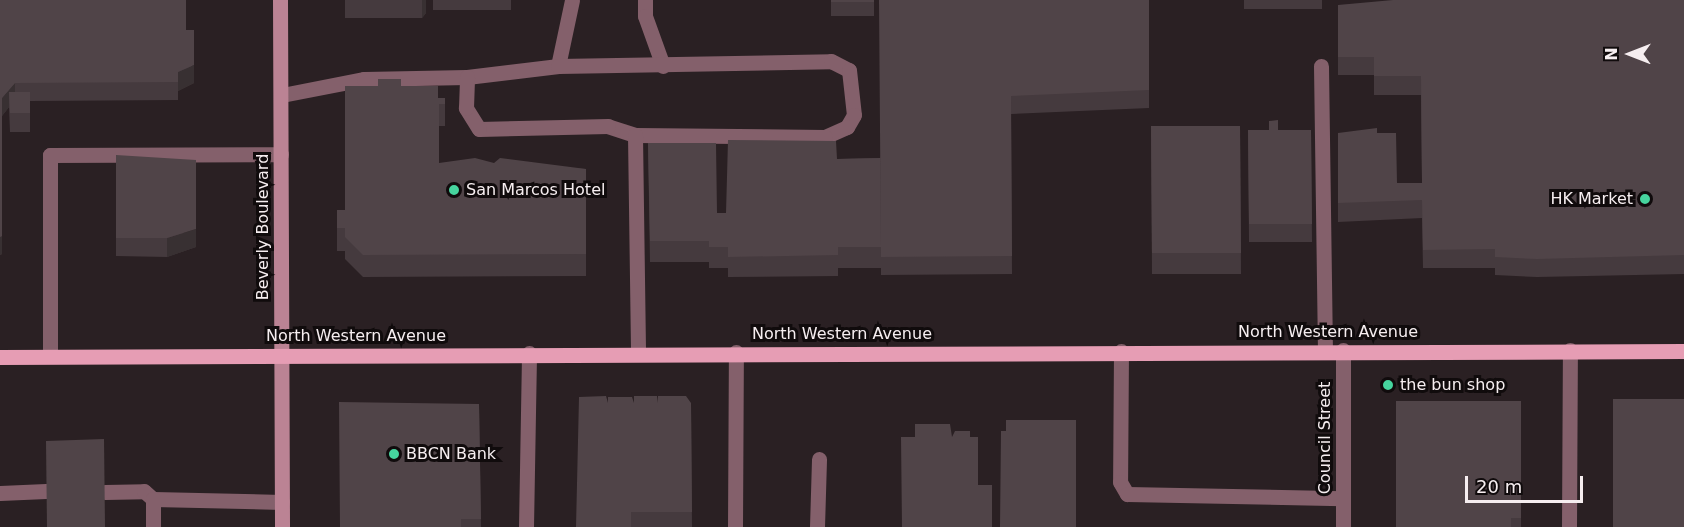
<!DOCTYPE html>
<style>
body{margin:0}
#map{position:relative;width:1684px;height:527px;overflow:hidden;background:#2a2023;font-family:"DejaVu Sans",sans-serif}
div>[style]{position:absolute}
.service>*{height:15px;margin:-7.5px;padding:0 7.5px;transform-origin:7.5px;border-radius:7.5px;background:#84606b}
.minor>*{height:15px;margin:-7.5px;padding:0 7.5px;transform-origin:7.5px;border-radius:7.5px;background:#84606b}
.secondary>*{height:15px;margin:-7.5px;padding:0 7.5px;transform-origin:7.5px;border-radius:7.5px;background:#bb8394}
.primary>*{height:15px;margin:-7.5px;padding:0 7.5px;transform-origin:7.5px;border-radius:7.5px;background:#e69db4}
.wall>*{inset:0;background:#453a3e}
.shaded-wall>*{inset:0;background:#383032}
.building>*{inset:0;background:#504448}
.dots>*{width:16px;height:16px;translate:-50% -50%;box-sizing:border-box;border:3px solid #100b0c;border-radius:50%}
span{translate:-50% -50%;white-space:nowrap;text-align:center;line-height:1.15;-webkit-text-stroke:6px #100b0c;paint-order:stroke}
.poi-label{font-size:16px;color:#f6eef0}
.left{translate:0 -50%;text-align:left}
.right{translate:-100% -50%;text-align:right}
.street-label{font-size:16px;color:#f6eef0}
.north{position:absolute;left:1600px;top:24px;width:60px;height:60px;-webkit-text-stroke:4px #100b0c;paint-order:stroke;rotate:270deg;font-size:16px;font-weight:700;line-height:24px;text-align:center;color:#f6eef0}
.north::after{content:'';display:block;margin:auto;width:21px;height:27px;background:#f6eef0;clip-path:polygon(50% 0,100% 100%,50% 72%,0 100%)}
.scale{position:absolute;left:1465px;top:476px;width:118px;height:27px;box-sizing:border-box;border:3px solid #f6eef0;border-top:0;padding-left:8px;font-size:18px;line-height:21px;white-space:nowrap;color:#f6eef0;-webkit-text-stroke:4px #100b0c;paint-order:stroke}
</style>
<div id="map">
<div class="service">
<i style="left:645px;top:0;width:16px;rotate:90deg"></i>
<i style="left:645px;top:16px;width:53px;rotate:70.2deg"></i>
<i style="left:558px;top:66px;width:67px;rotate:-78deg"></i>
<i style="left:1321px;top:66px;width:284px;rotate:89.2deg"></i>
<i style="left:282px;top:95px;width:84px;rotate:-11deg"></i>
<i style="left:364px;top:79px;width:103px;rotate:-1.1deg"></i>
<i style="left:467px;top:77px;width:92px;rotate:-6.9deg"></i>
<i style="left:558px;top:66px;width:273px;rotate:-1deg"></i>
<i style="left:831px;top:61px;width:20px;rotate:27deg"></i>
<i style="left:849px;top:70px;width:45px;rotate:83.7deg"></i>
<i style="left:854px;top:115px;width:14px;rotate:120deg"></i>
<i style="left:847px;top:127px;width:24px;rotate:156deg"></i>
<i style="left:825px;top:137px;width:190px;rotate:-179.4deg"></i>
<i style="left:635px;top:135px;width:28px;rotate:-162deg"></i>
<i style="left:608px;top:126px;width:129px;rotate:178.7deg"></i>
<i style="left:479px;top:129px;width:25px;rotate:-122deg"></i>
<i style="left:466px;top:108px;width:31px;rotate:-88deg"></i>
<i style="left:635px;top:135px;width:218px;rotate:89.2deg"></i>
<i style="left:1121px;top:351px;width:131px;rotate:90.4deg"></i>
<i style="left:1120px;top:482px;width:14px;rotate:60deg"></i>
<i style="left:1127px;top:494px;width:216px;rotate:1.1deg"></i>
<i style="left:50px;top:356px;width:201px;rotate:-90deg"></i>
<i style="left:50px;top:155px;width:231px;rotate:-0.2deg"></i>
<i style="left:105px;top:492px;width:39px;rotate:-1deg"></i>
<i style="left:144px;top:491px;width:12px;rotate:42deg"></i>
<i style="left:153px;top:499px;width:129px;rotate:1.3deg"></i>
<i style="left:0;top:493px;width:46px;rotate:-2.5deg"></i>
<i style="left:153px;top:499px;width:28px;rotate:90deg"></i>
<i style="left:526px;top:527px;width:174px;rotate:-89deg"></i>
<i style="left:735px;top:527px;width:175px;rotate:-89.7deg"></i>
<i style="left:817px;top:527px;width:68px;rotate:-88.3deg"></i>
<i style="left:1569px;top:527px;width:177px;rotate:-89.7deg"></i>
</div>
<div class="minor">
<i style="left:1343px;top:350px;width:177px;rotate:90deg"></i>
</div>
<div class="secondary">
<i style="left:280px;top:0;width:527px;rotate:89.78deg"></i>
</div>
<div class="primary">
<i style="left:0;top:357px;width:1684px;rotate:-0.2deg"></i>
</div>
<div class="wall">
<i style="clip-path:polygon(0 0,186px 30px,194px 83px,178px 91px,178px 100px,30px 101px,30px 132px,10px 132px,9px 107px,2px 116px,2px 254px,0 255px)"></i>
<i style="clip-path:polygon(345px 0,426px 0,426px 13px,422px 18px,345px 18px)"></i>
<i style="clip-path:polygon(433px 0,511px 0,511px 10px,433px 10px)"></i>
<i style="clip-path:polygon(831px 0,874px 0,874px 16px,831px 16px)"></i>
<i style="clip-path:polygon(1149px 0,1149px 108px,1011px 114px,1012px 274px,881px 275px,881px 268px,838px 268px,838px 276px,728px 277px,728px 268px,709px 268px,709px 262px,650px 262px,648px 143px,717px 213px,726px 213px,837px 159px,880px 158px)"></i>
<i style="clip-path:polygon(1244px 0,1322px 0,1322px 9px,1244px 9px)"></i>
<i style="clip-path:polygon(1684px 0,1684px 274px,1537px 277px,1495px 275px,1495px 268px,1423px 268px,1422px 218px,1338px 222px,1338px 133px,1377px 133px,1397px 183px,1422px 183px,1421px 95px,1374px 95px,1374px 75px,1338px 75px,1338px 5px)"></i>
<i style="clip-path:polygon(401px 86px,438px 98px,445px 98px,445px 126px,439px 126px,439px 163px,494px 163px,586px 169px,586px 276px,363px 277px,345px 259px,345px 251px,337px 251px,337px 210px,345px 210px)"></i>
<i style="clip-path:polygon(1269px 121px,1278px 130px,1311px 130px,1312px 242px,1249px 242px,1248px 130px,1269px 130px)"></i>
<i style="clip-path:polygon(1151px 126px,1240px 126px,1241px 274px,1152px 274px)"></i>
<i style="clip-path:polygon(116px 155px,196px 247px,167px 257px,116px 256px)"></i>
<i style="clip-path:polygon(1521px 401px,1521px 527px,1396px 527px)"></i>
<i style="clip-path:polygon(634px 403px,691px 403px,692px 527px,576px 527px)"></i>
<i style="clip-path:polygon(479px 404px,481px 527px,340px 527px)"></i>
</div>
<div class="shaded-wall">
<i style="clip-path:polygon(422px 0,426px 0,426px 13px,422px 18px)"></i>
<i style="clip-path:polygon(194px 65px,194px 83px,178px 91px,178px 72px)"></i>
<i style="clip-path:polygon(15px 83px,15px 101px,9px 92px,9px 107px,2px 116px,2px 98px)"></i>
<i style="clip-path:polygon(196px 229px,196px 247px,167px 257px,167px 238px)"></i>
<i style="clip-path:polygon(2px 236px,2px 254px,0 255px,0 237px)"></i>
</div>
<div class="building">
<i style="clip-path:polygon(0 0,186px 0,186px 30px,194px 30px,194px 65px,178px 72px,178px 82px,15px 83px,2px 98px,2px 236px,0 237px)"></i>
<i style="clip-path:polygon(831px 0,874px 0,874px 2px,831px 2px)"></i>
<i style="clip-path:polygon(879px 0,1149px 0,1149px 90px,1011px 96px,1012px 256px,881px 257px)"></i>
<i style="clip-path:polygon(1393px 0,1684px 0,1684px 255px,1537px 259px,1495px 257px,1495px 249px,1423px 250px,1422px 200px,1338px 203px,1338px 133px,1377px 128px,1377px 133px,1396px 133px,1397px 183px,1422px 183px,1421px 76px,1374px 76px,1374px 57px,1338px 57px,1338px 5px)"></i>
<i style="clip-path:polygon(378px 79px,401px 79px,401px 86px,438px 86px,438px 98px,445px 98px,445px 104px,439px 104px,439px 163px,475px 158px,494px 163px,500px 158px,586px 169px,586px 254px,363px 255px,345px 237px,345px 228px,337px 228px,337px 210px,345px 210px,345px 86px,378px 86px)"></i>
<i style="clip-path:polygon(9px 92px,30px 92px,30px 113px,10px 113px)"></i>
<i style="clip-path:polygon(1278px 120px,1278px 130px,1311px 130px,1312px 224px,1249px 224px,1248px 130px,1269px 130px,1269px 121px)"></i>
<i style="clip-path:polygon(1151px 126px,1240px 126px,1241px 253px,1152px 253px)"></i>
<i style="clip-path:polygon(728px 140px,836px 141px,837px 159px,880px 158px,881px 247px,838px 247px,838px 255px,728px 257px,728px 247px,709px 247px,709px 241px,650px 241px,648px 143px,716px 143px,717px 213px,726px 213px)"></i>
<i style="clip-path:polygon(116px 155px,196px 160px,196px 229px,167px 238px,116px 238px)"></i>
<i style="clip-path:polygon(606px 396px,608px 403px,608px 397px,632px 397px,634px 403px,634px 396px,657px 396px,658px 403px,658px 396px,686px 396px,691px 403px,692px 512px,631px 512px,631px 527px,576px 527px,579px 397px)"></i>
<i style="clip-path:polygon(1613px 399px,1684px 399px,1684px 527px,1613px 527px)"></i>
<i style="clip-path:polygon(1396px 401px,1521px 401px,1521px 518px,1511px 518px,1511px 527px,1396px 527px)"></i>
<i style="clip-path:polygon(339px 402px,479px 404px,481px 519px,461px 519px,461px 527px,340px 527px)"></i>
<i style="clip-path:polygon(1006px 420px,1076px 420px,1076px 527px,1102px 527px,1000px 527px,1001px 431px,1006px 431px)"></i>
<i style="clip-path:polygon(915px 424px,950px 424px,952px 437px,955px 431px,970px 431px,970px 437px,978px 437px,978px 485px,992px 485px,992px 527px,902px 527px,901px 437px,915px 437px)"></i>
<i style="clip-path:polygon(104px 439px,105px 527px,47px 527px,46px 441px)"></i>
</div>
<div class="dots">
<i style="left:454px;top:190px;background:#46d49e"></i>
<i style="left:1645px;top:199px;background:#46d49e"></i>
<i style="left:1388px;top:385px;background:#46d49e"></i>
<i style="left:394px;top:454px;background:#46d49e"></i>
</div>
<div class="poi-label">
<span class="left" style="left:466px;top:190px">San Marcos Hotel</span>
<span class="right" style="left:1633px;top:199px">HK Market</span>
<span class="left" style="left:1400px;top:385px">the bun shop</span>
<span class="left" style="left:406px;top:454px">BBCN Bank</span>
</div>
<div class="street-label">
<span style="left:263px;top:227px;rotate:-90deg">Beverly Boulevard</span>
<span style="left:1328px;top:332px">North Western Avenue</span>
<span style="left:842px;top:334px">North Western Avenue</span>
<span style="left:356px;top:336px">North Western Avenue</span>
<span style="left:1325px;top:438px;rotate:-90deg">Council Street</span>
</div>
<div class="north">N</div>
<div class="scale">20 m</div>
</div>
